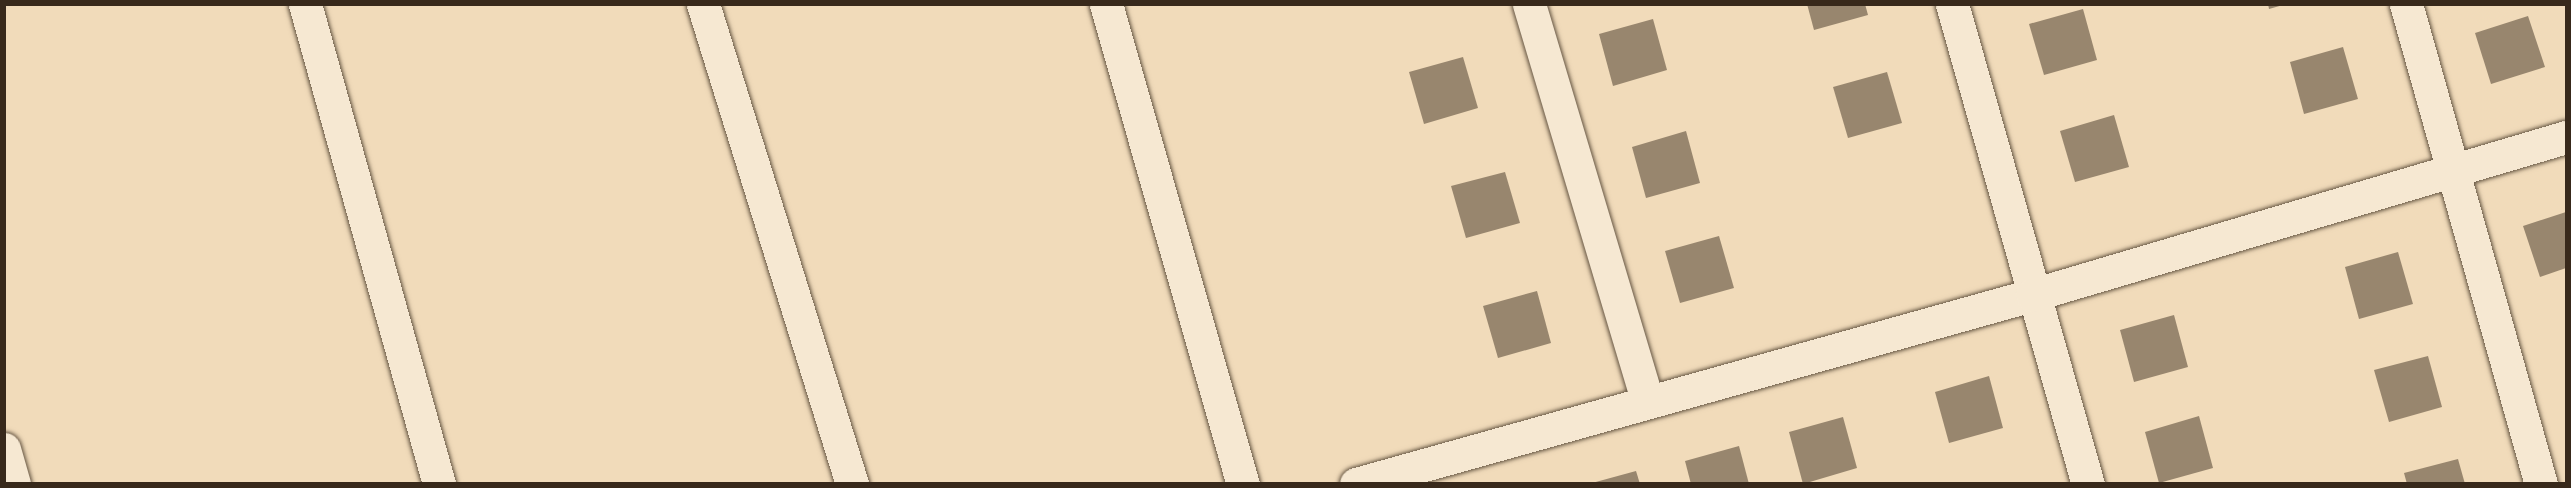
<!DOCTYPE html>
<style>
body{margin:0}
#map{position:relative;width:2571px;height:488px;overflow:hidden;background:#f1dbba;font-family:Alegreya,serif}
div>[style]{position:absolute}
.building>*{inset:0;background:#98866e}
.roads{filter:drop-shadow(0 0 2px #665643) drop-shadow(0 0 2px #665643)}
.minor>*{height:33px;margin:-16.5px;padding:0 16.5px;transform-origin:16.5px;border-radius:16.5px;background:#f6e8d2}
span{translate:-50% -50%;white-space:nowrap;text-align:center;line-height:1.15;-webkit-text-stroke:4.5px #f6e8d2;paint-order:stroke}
.frame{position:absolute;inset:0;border:6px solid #38291b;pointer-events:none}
</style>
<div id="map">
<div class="building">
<i style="clip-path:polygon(1807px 4px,1865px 4px,1868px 15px,1814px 30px)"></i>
<i style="clip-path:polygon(2268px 4px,2283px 4px,2283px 5px,2269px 9px)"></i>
<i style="clip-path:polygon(2083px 9px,2097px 60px,2044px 75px,2029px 24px)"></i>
<i style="clip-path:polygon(2528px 16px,2545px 67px,2491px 84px,2475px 33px)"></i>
<i style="clip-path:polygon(1653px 19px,1667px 70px,1613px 86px,1599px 34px)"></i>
<i style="clip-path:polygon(2343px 47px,2358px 99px,2304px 114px,2290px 62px)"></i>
<i style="clip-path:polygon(1463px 57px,1478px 108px,1424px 124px,1409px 72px)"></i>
<i style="clip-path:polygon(1887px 72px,1902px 123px,1848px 138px,1833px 87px)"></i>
<i style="clip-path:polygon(2114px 115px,2129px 167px,2075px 182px,2060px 131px)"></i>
<i style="clip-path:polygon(1686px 131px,1700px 183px,1646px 198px,1632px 147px)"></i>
<i style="clip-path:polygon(1505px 172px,1520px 223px,1466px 238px,1451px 186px)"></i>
<i style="clip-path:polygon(2566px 212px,2566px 268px,2540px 277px,2523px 226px)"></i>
<i style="clip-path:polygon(1719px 236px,1734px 288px,1680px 303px,1665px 251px)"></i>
<i style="clip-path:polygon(2398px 252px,2413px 304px,2359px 319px,2345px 267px)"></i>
<i style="clip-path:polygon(1537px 291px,1551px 343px,1498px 358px,1483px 306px)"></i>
<i style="clip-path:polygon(2174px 315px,2188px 367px,2134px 382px,2120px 330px)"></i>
<i style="clip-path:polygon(2428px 356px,2442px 407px,2389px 422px,2374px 370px)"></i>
<i style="clip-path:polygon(1989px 376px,2003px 428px,1949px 443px,1935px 392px)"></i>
<i style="clip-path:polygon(2199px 416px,2213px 468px,2159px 483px,2145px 432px)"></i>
<i style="clip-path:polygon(1843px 417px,1857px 468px,1803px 484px,1789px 432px)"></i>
<i style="clip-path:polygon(1739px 446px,1749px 484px,1691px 484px,1685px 461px)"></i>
<i style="clip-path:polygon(2458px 459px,2465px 484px,2407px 484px,2404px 473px)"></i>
<i style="clip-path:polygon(1636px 471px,1640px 484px,1592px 484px,1592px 483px)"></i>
</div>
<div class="roads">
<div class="minor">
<i style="left:305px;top:4px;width:498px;rotate:74.4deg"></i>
<i style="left:703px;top:4px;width:503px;rotate:72.75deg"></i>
<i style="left:1106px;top:4px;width:499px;rotate:74.1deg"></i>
<i style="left:1529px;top:4px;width:414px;rotate:73.4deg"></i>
<i style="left:1952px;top:4px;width:499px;rotate:74.2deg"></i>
<i style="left:2406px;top:4px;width:499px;rotate:74.3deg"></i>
<i style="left:4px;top:449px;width:36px;rotate:74deg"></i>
<i style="left:1356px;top:484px;width:702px;rotate:-15.62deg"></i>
<i style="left:2032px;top:295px;width:557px;rotate:-16.48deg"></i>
</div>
</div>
<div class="frame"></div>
</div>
